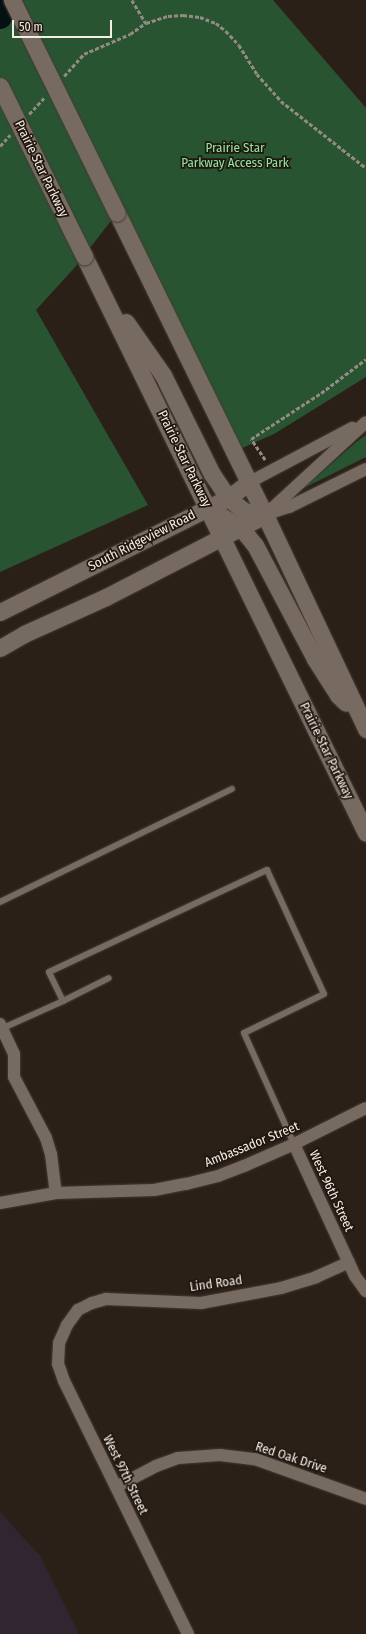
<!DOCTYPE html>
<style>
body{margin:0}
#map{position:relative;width:366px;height:1634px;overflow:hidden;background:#2b2018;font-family:"Fira Sans Condensed",sans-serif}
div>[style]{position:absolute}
.industrial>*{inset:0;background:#322532}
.green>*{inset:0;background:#295432}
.river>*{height:24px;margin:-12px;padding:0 12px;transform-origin:12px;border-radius:12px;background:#041012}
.path>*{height:2.5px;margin-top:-1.25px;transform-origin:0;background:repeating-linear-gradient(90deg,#938a83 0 4px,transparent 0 6px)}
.roads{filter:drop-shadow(0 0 1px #443c36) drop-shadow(0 0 1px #443c36)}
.service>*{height:6px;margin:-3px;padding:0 3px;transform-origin:3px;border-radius:3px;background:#776a61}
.minor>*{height:12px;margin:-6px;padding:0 6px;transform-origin:6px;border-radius:6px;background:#776a61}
.secondary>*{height:17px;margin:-8.5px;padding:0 8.5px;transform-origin:8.5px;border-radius:8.5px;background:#776a61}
.bridges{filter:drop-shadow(0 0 1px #443c36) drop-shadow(0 0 1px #443c36)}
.secondary-bridge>*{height:17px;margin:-8.5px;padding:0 8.5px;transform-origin:8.5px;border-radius:8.5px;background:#776a61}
span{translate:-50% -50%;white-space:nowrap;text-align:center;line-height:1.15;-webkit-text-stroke:3.5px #21170f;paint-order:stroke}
.park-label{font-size:13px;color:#8fe6a0}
.street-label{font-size:13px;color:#f4ede7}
.scale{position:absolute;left:12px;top:20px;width:100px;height:18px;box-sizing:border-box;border:2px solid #f4ede7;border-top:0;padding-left:5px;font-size:12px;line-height:14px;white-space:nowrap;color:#f4ede7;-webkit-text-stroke:3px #21170f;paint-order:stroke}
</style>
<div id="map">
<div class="industrial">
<i style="clip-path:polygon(0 1512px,40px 1556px,79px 1634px,0 1634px)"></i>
</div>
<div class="green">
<i style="clip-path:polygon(0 0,273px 0,366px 108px,366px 377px,274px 434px,233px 452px,117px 213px,76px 266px,36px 310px,148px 505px,0 572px)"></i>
<i style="clip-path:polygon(366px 435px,366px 457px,302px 489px,355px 443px)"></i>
</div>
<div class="river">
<i style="left:0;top:17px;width:18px;rotate:-68deg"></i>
</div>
<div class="path">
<i style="left:132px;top:0;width:27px;rotate:59deg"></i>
<i style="left:64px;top:76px;width:30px;rotate:-48deg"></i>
<i style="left:84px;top:54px;width:50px;rotate:-23.5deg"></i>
<i style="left:130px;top:34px;width:19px;rotate:-35deg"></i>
<i style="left:146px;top:23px;width:23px;rotate:-18deg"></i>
<i style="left:168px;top:16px;width:15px;rotate:-4deg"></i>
<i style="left:183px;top:15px;width:17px;rotate:7deg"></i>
<i style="left:200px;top:17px;width:17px;rotate:21deg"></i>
<i style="left:216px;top:23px;width:13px;rotate:39deg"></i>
<i style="left:226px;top:31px;width:19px;rotate:47deg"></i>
<i style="left:239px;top:45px;width:34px;rotate:58deg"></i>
<i style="left:257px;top:74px;width:36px;rotate:48deg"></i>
<i style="left:281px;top:101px;width:108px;rotate:38.2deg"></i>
<i style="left:29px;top:114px;width:23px;rotate:-47deg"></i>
<i style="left:0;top:146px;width:15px;rotate:-48deg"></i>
<i style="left:265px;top:460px;width:25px;rotate:-124deg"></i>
<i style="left:251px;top:439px;width:84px;rotate:-33.3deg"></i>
<i style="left:321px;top:393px;width:56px;rotate:-37.1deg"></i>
</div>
<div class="roads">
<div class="service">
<i style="left:0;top:902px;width:258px;rotate:-26deg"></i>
<i style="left:63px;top:1001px;width:51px;rotate:-26.6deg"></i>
<i style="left:3px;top:1028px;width:66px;rotate:-24.2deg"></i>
<i style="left:63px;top:1001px;width:32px;rotate:-116deg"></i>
<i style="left:49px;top:972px;width:241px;rotate:-25.1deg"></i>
<i style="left:267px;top:870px;width:136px;rotate:65.3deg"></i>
<i style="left:324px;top:994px;width:89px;rotate:154deg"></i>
<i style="left:244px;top:1033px;width:122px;rotate:65.8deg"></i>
</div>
<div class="minor">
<i style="left:248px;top:483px;width:118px;rotate:-27.9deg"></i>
<i style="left:270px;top:513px;width:20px;rotate:-18deg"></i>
<i style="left:289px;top:507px;width:86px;rotate:-26.3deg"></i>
<i style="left:265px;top:515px;width:137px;rotate:-42.6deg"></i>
<i style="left:0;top:1024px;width:33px;rotate:65deg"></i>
<i style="left:14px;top:1054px;width:23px;rotate:90deg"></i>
<i style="left:14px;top:1077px;width:69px;rotate:62.3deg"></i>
<i style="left:46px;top:1138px;width:17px;rotate:73deg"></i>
<i style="left:51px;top:1154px;width:39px;rotate:83deg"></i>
<i style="left:294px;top:1144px;width:145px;rotate:65.2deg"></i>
<i style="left:355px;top:1276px;width:19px;rotate:54deg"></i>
<i style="left:0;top:1203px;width:57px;rotate:-10.1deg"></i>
<i style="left:56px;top:1193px;width:98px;rotate:-1.8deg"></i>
<i style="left:154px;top:1190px;width:33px;rotate:-11deg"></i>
<i style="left:186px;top:1184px;width:33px;rotate:-14deg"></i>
<i style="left:218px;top:1176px;width:28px;rotate:-21deg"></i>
<i style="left:244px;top:1166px;width:55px;rotate:-23.7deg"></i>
<i style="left:294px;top:1144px;width:80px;rotate:-26.6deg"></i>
<i style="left:116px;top:1487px;width:45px;rotate:-27.7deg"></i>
<i style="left:156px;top:1466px;width:23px;rotate:-20deg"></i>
<i style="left:178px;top:1458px;width:42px;rotate:-4.1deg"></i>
<i style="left:220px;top:1455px;width:35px;rotate:7deg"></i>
<i style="left:255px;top:1459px;width:118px;rotate:19.8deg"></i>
<i style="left:188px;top:1634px;width:282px;rotate:-116.1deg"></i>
<i style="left:64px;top:1381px;width:18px;rotate:-109deg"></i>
<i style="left:58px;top:1364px;width:21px;rotate:-87deg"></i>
<i style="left:59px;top:1343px;width:20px;rotate:-66deg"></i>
<i style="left:67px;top:1325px;width:19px;rotate:-54deg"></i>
<i style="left:78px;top:1310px;width:16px;rotate:-27deg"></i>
<i style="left:92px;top:1303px;width:15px;rotate:-16deg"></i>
<i style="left:106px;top:1299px;width:95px;rotate:2.4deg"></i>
<i style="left:201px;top:1303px;width:81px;rotate:-10.6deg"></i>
<i style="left:281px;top:1288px;width:37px;rotate:-17deg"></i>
<i style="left:316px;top:1277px;width:36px;rotate:-24deg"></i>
</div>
<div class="secondary">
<i style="left:117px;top:213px;width:336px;rotate:63.9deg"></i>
<i style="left:265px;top:515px;width:237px;rotate:64.7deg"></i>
<i style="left:84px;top:256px;width:642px;rotate:63.95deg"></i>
<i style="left:126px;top:322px;width:65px;rotate:55.1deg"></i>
<i style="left:163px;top:375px;width:110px;rotate:63.7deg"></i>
<i style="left:212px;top:474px;width:29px;rotate:56deg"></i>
<i style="left:228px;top:498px;width:21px;rotate:39deg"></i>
<i style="left:244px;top:511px;width:21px;rotate:11deg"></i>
<i style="left:208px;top:508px;width:39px;rotate:31deg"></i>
<i style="left:241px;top:528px;width:22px;rotate:51deg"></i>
<i style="left:255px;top:545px;width:129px;rotate:62.2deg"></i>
<i style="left:315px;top:659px;width:43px;rotate:57.4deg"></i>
<i style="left:338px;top:695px;width:11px;rotate:45deg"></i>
<i style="left:0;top:612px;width:255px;rotate:-26.6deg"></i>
<i style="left:228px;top:498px;width:25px;rotate:-37deg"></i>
<i style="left:0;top:648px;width:28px;rotate:-30deg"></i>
<i style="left:24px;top:634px;width:90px;rotate:-24.3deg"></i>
<i style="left:106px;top:597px;width:179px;rotate:-27.3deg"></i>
</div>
</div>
<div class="bridges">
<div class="secondary-bridge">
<i style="left:12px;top:0;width:237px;rotate:63.8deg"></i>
<i style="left:0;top:86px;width:190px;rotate:63.7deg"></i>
</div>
</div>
<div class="park-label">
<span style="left:235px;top:156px">Prairie Star<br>Parkway Access Park</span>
</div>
<div class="street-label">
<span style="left:41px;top:169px;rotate:64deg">Prairie Star Parkway</span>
<span style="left:184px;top:459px;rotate:64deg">Prairie Star Parkway</span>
<span style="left:142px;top:541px;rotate:-27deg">South Ridgeview Road</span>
<span style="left:326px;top:751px;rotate:64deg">Prairie Star Parkway</span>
<span style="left:252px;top:1145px;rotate:-22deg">Ambassador Street</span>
<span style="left:331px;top:1191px;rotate:65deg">West 96th Street</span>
<span style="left:216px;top:1284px;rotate:-8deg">Lind Road</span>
<span style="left:291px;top:1458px;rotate:18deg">Red Oak Drive</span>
<span style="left:125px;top:1475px;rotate:64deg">West 97th Street</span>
</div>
<div class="scale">50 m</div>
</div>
